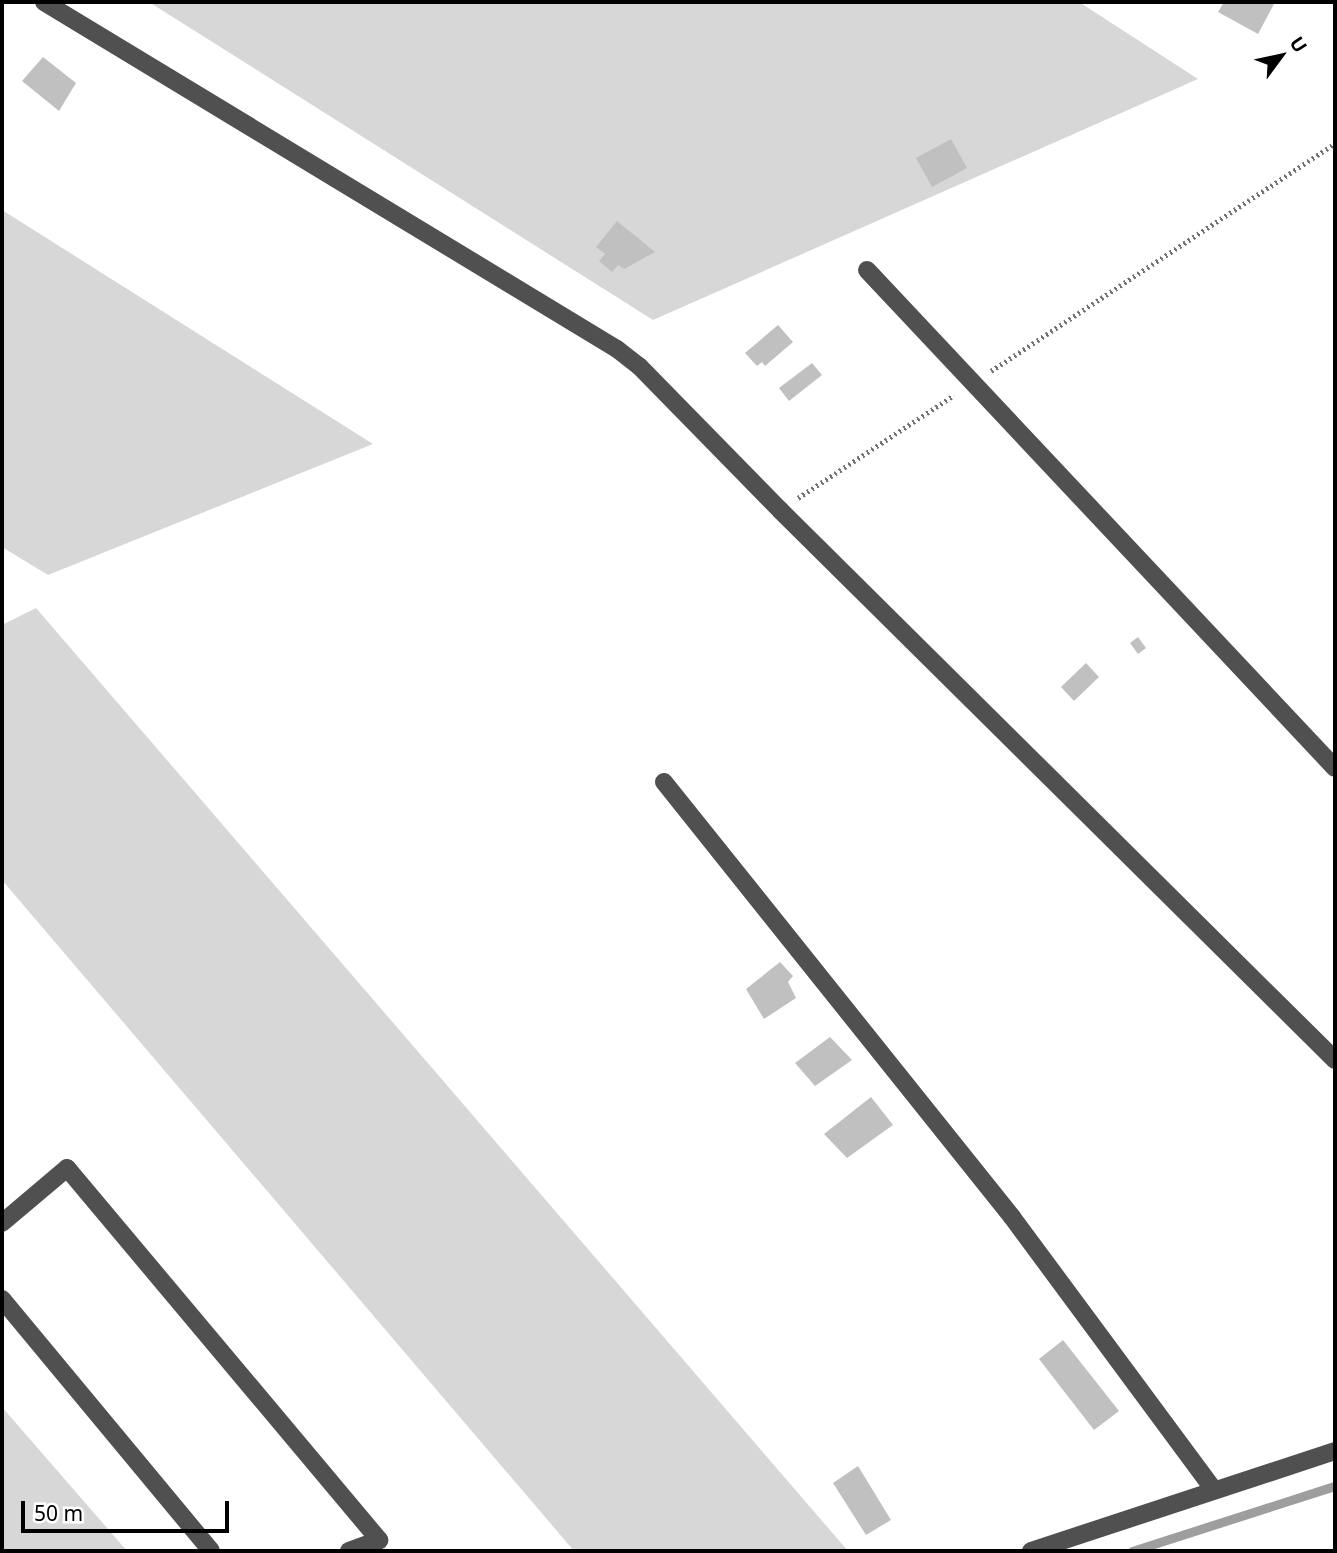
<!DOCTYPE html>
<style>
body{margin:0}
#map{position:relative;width:1337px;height:1553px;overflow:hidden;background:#fff;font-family:"Noto Sans",sans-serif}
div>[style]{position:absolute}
.green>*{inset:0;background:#d7d7d7}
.stream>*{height:9px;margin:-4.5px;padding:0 4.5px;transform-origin:4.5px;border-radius:4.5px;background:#9e9e9e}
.building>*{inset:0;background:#c0c0c0}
.path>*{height:4.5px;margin-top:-2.25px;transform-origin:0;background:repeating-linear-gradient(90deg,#727272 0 2px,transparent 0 5.5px)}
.minor>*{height:18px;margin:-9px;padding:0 9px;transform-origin:9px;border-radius:9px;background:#505050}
span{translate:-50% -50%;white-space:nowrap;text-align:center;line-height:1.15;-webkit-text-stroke:5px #fff;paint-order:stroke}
.frame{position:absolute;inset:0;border:4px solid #000;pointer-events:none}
.north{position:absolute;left:1246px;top:21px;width:70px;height:70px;-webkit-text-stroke:5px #fff;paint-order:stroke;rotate:57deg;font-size:19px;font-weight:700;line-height:28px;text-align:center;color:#000}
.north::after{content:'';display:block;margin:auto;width:24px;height:32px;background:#000;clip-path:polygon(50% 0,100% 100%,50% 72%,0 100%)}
.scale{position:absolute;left:21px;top:1501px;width:208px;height:32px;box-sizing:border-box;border:4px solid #000;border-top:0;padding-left:9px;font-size:21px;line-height:24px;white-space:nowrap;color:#000;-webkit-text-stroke:5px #fff;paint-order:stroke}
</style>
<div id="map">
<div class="green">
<i style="clip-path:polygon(149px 2px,1079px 2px,1198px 79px,653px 320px)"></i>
<i style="clip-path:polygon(2px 210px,373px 444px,48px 575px,2px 547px)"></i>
<i style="clip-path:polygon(36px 608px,848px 1551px,574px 1551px,2px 880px,2px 625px)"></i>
<i style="clip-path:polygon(2px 1407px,127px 1551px,2px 1551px)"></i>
</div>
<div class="stream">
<i style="left:1132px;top:1551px;width:213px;rotate:-17.8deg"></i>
</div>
<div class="building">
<i style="clip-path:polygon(1224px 2px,1271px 2px,1274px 4px,1258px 34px,1218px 12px)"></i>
<i style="clip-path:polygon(43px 57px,76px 83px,59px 111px,22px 81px)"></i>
<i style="clip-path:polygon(951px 139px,967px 168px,932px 187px,916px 158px)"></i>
<i style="clip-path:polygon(617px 221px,655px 252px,624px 269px,618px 265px,612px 272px,599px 261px,605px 254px,596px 247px)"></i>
<i style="clip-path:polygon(778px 325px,793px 342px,765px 366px,762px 362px,757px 366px,745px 353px)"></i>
<i style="clip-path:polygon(812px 363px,822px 375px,789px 401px,779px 388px)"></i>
<i style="clip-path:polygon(1138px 637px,1146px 648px,1138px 654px,1130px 643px)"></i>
<i style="clip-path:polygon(1086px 663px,1099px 677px,1074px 701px,1061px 687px)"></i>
<i style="clip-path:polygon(780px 962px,793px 976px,788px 982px,796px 998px,764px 1019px,746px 989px)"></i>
<i style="clip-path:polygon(830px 1037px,852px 1060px,815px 1086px,795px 1063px)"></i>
<i style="clip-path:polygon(871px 1097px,893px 1125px,847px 1158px,824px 1134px)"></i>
<i style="clip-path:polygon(1063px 1340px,1119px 1411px,1094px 1430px,1039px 1359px)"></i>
<i style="clip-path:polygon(858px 1466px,891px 1520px,866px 1535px,833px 1483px)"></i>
</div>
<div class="path">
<i style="left:991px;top:371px;width:413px;rotate:-33.5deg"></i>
<i style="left:798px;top:498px;width:187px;rotate:-33.4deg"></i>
</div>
<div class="minor">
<i style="left:44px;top:2px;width:670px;rotate:31.2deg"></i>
<i style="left:617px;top:349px;width:28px;rotate:38deg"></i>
<i style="left:639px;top:366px;width:202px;rotate:45.6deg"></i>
<i style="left:780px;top:510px;width:781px;rotate:44.74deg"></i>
<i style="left:867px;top:270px;width:683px;rotate:46.78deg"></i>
<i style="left:664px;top:782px;width:557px;rotate:51.34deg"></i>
<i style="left:1012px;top:1217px;width:340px;rotate:53.5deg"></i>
<i style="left:2px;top:1223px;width:85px;rotate:-40.2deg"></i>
<i style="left:67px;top:1168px;width:486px;rotate:50deg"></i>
<i style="left:379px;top:1540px;width:32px;rotate:160deg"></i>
<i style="left:2px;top:1299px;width:327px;rotate:50.3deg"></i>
<i style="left:1031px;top:1551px;width:320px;rotate:-18.2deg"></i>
</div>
<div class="frame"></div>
<div class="north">U</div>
<div class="scale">50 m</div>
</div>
